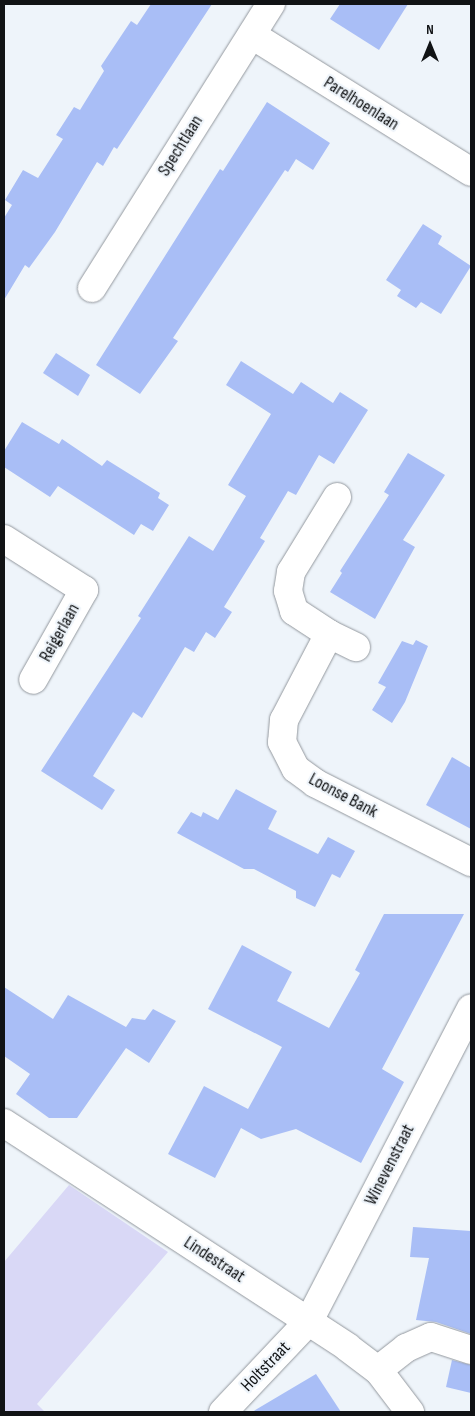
<!DOCTYPE html>
<style>
body{margin:0}
#map{position:relative;width:475px;height:1416px;overflow:hidden;background:#eef4fa;font-family:"Sofia Sans Condensed",sans-serif}
div>[style]{position:absolute}
.green>*{inset:0;background:#d9d8f6}
.building>*{inset:0;background:#a9bef6}
.roads{filter:drop-shadow(0 0 1px #93989e) drop-shadow(0 0 1px #93989e)}
.minor>*{height:28px;margin:-14px;padding:0 14px;transform-origin:14px;border-radius:14px;background:#fff}
span{translate:-50% -50%;white-space:nowrap;text-align:center;line-height:1.15;-webkit-text-stroke:4.5px #eef4fa;paint-order:stroke}
.street-label{font-size:18px;color:#111315}
.frame{position:absolute;inset:0;border:5px solid #111315;pointer-events:none}
.north{position:absolute;left:405px;top:20px;width:50px;height:50px;-webkit-text-stroke:4px #eef4fa;paint-order:stroke;rotate:0deg;font-size:14px;font-weight:700;line-height:20px;text-align:center;color:#111315}
.north::after{content:'';display:block;margin:auto;width:18px;height:22px;background:#111315;clip-path:polygon(50% 0,100% 100%,50% 72%,0 100%)}
</style>
<div id="map">
<div class="green">
<i style="clip-path:polygon(69px 1185px,168px 1252px,37px 1404px,45px 1412px,4px 1412px,4px 1262px)"></i>
</div>
<div class="building">
<i style="clip-path:polygon(151px 4px,212px 4px,117px 149px,114px 147px,103px 166px,97px 162px,55px 232px,29px 268px,25px 265px,4px 300px,4px 218px,12px 205px,5px 200px,23px 170px,38px 178px,63px 139px,56px 135px,74px 107px,80px 110px,104px 71px,101px 66px,131px 21px,137px 25px)"></i>
<i style="clip-path:polygon(340px 4px,408px 4px,379px 50px,330px 19px)"></i>
<i style="clip-path:polygon(267px 102px,330px 143px,313px 170px,296px 159px,288px 172px,285px 170px,173px 338px,178px 341px,140px 394px,96px 365px,220px 169px,223px 171px)"></i>
<i style="clip-path:polygon(423px 224px,442px 236px,438px 244px,471px 266px,441px 314px,421px 302px,416px 308px,397px 296px,401px 290px,386px 280px)"></i>
<i style="clip-path:polygon(56px 353px,90px 375px,78px 396px,43px 373px)"></i>
<i style="clip-path:polygon(241px 361px,293px 394px,301px 382px,333px 403px,340px 392px,368px 410px,334px 464px,319px 455px,296px 495px,288px 491px,260px 538px,265px 541px,224px 607px,232px 612px,215px 638px,206px 632px,194px 652px,185px 647px,142px 718px,133px 712px,93px 776px,115px 790px,102px 810px,41px 771px,141px 618px,138px 616px,189px 536px,213px 551px,246px 496px,228px 485px,271px 414px,226px 385px)"></i>
<i style="clip-path:polygon(22px 422px,59px 444px,62px 439px,102px 466px,107px 460px,160px 493px,158px 498px,169px 505px,153px 531px,141px 524px,134px 535px,58px 486px,50px 497px,4px 467px,4px 451px)"></i>
<i style="clip-path:polygon(408px 453px,445px 475px,403px 540px,415px 547px,375px 619px,330px 592px,342px 573px,340px 571px,389px 495px,384px 492px)"></i>
<i style="clip-path:polygon(416px 640px,428px 646px,405px 702px,392px 723px,372px 710px,386px 687px,378px 683px,402px 641px,413px 645px)"></i>
<i style="clip-path:polygon(452px 757px,471px 768px,471px 829px,426px 805px)"></i>
<i style="clip-path:polygon(236px 789px,277px 811px,268px 829px,318px 854px,328px 837px,355px 851px,340px 878px,332px 874px,315px 907px,296px 898px,296px 891px,254px 869px,244px 869px,177px 833px,191px 812px,201px 817px,203px 812px,218px 820px)"></i>
<i style="clip-path:polygon(384px 914px,464px 914px,382px 1069px,404px 1082px,361px 1163px,296px 1129px,261px 1139px,241px 1128px,215px 1178px,168px 1154px,204px 1086px,248px 1109px,282px 1047px,208px 1009px,242px 945px,292px 972px,277px 1001px,329px 1028px,360px 973px,355px 970px)"></i>
<i style="clip-path:polygon(4px 987px,53px 1019px,68px 995px,126px 1027px,132px 1018px,145px 1020px,153px 1009px,176px 1021px,149px 1063px,126px 1048px,77px 1118px,49px 1118px,16px 1094px,30px 1074px,4px 1056px)"></i>
<i style="clip-path:polygon(413px 1227px,471px 1231px,471px 1334px,436px 1322px,416px 1320px,429px 1258px,410px 1257px)"></i>
<i style="clip-path:polygon(452px 1360px,471px 1365px,471px 1393px,446px 1387px)"></i>
<i style="clip-path:polygon(316px 1374px,341px 1412px,252px 1412px)"></i>
</div>
<div class="roads">
<div class="minor">
<i style="left:252px;top:35px;width:258px;rotate:32deg"></i>
<i style="left:92px;top:288px;width:336px;rotate:-57.8deg"></i>
<i style="left:337px;top:497px;width:88px;rotate:121.5deg"></i>
<i style="left:291px;top:572px;width:19px;rotate:99deg"></i>
<i style="left:288px;top:591px;width:21px;rotate:73deg"></i>
<i style="left:294px;top:611px;width:42px;rotate:33.3deg"></i>
<i style="left:329px;top:634px;width:30px;rotate:26deg"></i>
<i style="left:4px;top:539px;width:95px;rotate:32.5deg"></i>
<i style="left:84px;top:590px;width:103px;rotate:119.5deg"></i>
<i style="left:329px;top:634px;width:97px;rotate:117.6deg"></i>
<i style="left:284px;top:720px;width:22px;rotate:95deg"></i>
<i style="left:282px;top:742px;width:30px;rotate:63deg"></i>
<i style="left:296px;top:769px;width:24px;rotate:36deg"></i>
<i style="left:315px;top:783px;width:175px;rotate:26.9deg"></i>
<i style="left:4px;top:1123px;width:410px;rotate:33.1deg"></i>
<i style="left:347px;top:1347px;width:39px;rotate:37deg"></i>
<i style="left:378px;top:1370px;width:53px;rotate:52.7deg"></i>
<i style="left:378px;top:1370px;width:36px;rotate:-38deg"></i>
<i style="left:406px;top:1348px;width:27px;rotate:-24deg"></i>
<i style="left:431px;top:1337px;width:42px;rotate:18deg"></i>
<i style="left:223px;top:1412px;width:125px;rotate:-46.6deg"></i>
<i style="left:309px;top:1321px;width:352px;rotate:-62.6deg"></i>
</div>
</div>
<div class="street-label">
<span style="left:361px;top:104px;rotate:32deg">Parelhoenlaan</span>
<span style="left:181px;top:146px;rotate:-58deg">Spechtlaan</span>
<span style="left:60px;top:633px;rotate:-61deg">Reigerlaan</span>
<span style="left:343px;top:796px;rotate:28deg">Loonse Bank</span>
<span style="left:390px;top:1165px;rotate:-63deg">Winevenstraat</span>
<span style="left:214px;top:1260px;rotate:33deg">Lindestraat</span>
<span style="left:266px;top:1367px;rotate:-46deg">Holtstraat</span>
</div>
<div class="frame"></div>
<div class="north">N</div>
</div>
